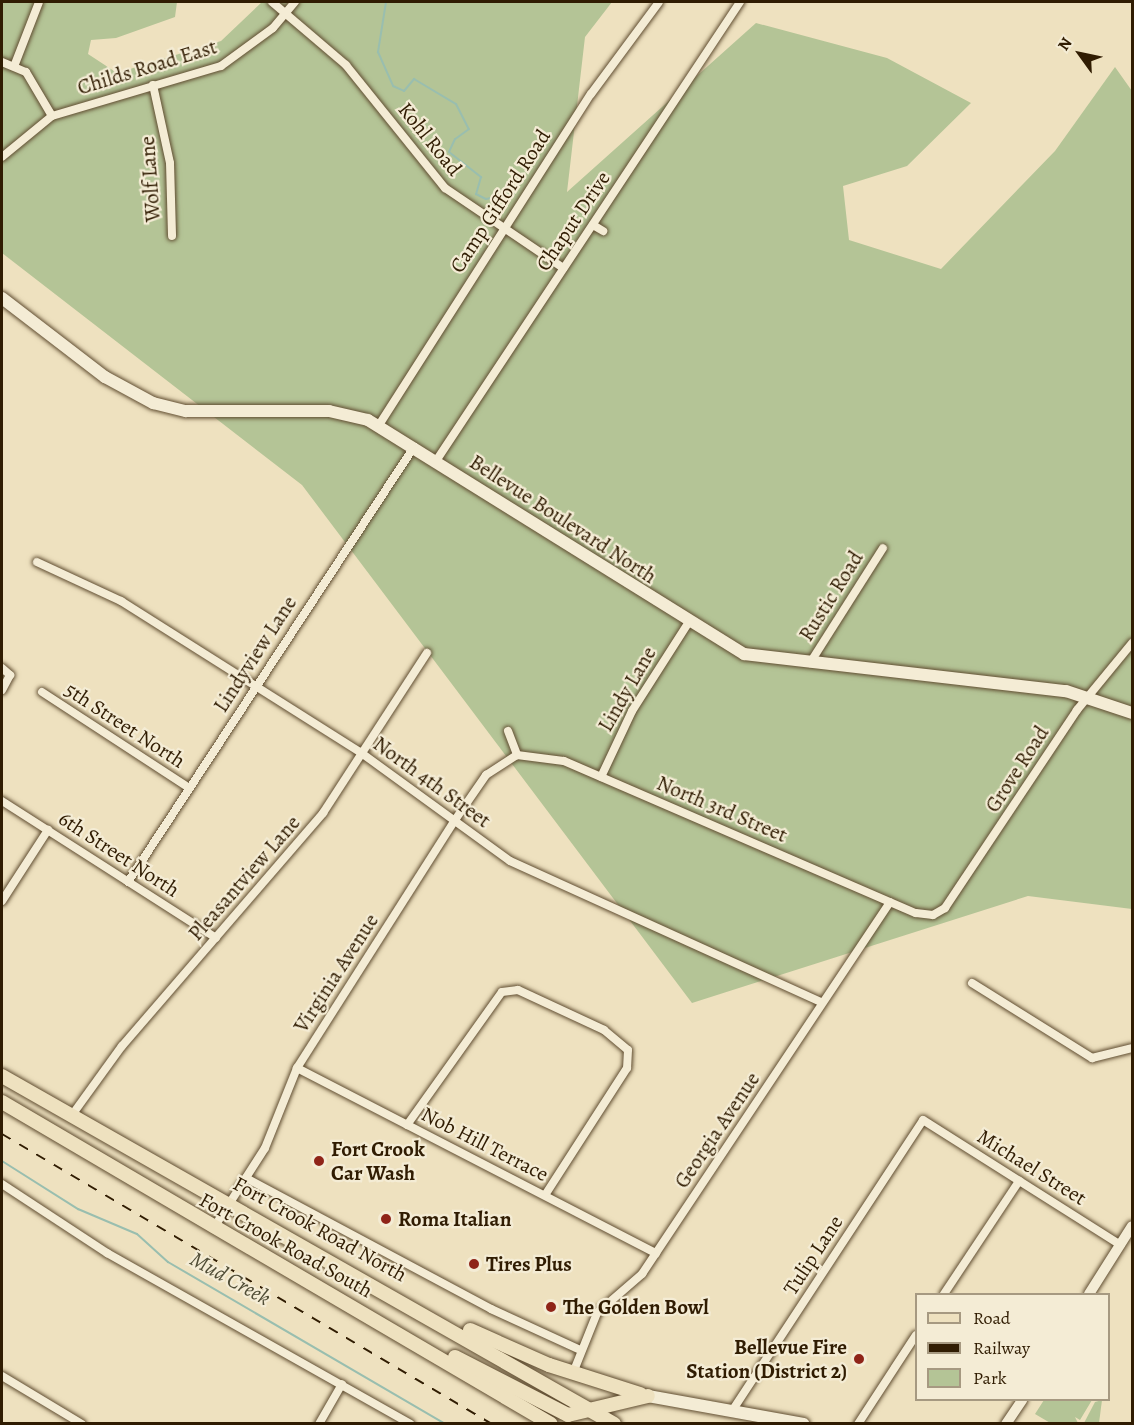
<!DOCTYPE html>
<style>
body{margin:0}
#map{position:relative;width:1134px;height:1425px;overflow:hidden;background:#eee1bf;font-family:Alegreya,serif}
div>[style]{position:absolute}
.green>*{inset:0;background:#b4c496}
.stream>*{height:2px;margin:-1px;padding:0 1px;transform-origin:1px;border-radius:1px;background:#99beaf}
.roads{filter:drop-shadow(0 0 2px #604d31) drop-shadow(0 0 2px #604d31)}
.minor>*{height:8px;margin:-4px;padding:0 4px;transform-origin:4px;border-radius:4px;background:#f4ecd5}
.tertiary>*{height:10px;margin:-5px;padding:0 5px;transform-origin:5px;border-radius:5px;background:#f4ecd5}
.secondary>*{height:12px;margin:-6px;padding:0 6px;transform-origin:6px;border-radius:6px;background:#f4ecd5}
.primary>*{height:14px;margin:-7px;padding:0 7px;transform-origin:7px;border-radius:7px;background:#eee1bf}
.rail>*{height:2px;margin-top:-1px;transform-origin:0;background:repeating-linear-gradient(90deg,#301c02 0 10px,transparent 0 20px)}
.dots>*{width:16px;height:16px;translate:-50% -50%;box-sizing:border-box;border:3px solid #f4ecd5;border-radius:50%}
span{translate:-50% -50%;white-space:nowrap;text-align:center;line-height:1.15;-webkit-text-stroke:4.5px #f4ecd5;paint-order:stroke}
.street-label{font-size:21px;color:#301c02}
.poi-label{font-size:21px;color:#301c02;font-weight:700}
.left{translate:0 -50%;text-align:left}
.right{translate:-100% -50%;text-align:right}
.water-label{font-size:22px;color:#504d36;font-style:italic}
.frame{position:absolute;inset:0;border:3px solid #301c02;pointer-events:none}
.legend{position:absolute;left:915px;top:1293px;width:195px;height:108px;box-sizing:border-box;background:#f4ecd5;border:2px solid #a69981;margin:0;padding:8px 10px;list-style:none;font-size:18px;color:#301c02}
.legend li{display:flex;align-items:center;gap:12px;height:30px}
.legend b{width:30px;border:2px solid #a69981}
.north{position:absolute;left:1050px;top:24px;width:60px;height:60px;-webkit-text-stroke:4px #f4ecd5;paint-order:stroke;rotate:303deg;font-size:16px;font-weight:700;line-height:24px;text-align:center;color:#301c02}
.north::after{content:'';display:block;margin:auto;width:21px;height:27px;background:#301c02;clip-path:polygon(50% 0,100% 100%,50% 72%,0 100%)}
</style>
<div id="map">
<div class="green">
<i style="clip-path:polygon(2px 2px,177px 2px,175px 17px,116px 38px,91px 40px,88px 54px,117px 73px,221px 41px,262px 2px,612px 2px,585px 37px,567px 192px,756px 23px,887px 58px,971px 103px,907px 166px,843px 186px,849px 240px,941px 269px,1055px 151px,1115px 67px,1132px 91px,1132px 909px,1028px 896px,692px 1003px,302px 485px,2px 253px)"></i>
<i style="clip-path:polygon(1044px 1400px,1092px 1400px,1080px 1420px,1075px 1417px,1078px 1423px,1052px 1424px,1035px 1414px)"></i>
<i style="clip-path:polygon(1102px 1400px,1099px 1423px,1084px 1423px,1095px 1402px)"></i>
</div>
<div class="stream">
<i style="left:386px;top:2px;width:51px;rotate:99.1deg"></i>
<i style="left:378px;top:52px;width:37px;rotate:66deg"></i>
<i style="left:393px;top:86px;width:12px;rotate:24deg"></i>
<i style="left:404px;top:91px;width:16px;rotate:-50deg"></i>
<i style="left:414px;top:79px;width:49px;rotate:30.8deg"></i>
<i style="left:456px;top:104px;width:28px;rotate:63deg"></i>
<i style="left:469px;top:129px;width:17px;rotate:144deg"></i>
<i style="left:455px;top:139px;width:14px;rotate:115deg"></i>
<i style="left:449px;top:152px;width:41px;rotate:38deg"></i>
<i style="left:481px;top:177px;width:18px;rotate:106deg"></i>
<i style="left:476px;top:194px;width:11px;rotate:27deg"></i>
<i style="left:486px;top:199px;width:29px;rotate:-12deg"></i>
<i style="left:2px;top:1161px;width:90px;rotate:32.3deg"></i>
<i style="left:78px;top:1209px;width:64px;rotate:23deg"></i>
<i style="left:137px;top:1234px;width:42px;rotate:42.1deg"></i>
<i style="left:168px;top:1262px;width:321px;rotate:30.3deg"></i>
</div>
<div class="roads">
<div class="minor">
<i style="left:272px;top:2px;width:97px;rotate:40.4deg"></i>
<i style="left:346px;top:65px;width:158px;rotate:51.2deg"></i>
<i style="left:445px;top:188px;width:143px;rotate:34.1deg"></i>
<i style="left:2px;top:62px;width:26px;rotate:23deg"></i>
<i style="left:26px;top:72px;width:51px;rotate:59.4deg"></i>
<i style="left:15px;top:64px;width:66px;rotate:-68.8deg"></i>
<i style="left:153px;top:85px;width:80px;rotate:77.7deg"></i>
<i style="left:170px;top:163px;width:73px;rotate:88.4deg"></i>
<i style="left:2px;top:157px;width:65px;rotate:-39.4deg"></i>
<i style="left:52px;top:116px;width:176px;rotate:-16.5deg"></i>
<i style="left:221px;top:66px;width:64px;rotate:-36.2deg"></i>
<i style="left:273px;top:28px;width:34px;rotate:-50deg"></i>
<i style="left:593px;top:225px;width:12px;rotate:31deg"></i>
<i style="left:379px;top:425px;width:393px;rotate:-57.4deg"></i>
<i style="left:591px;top:94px;width:114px;rotate:-53.5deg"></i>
<i style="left:436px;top:461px;width:551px;rotate:-56.48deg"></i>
<i style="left:37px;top:562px;width:93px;rotate:24.9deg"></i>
<i style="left:121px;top:601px;width:283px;rotate:32.3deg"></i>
<i style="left:360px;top:752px;width:185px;rotate:36deg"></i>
<i style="left:510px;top:861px;width:341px;rotate:24.4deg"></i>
<i style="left:810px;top:663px;width:136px;rotate:-57.6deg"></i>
<i style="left:2px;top:668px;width:11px;rotate:41deg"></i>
<i style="left:10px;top:675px;width:17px;rotate:118deg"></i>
<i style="left:42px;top:692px;width:176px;rotate:33.1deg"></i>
<i style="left:508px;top:731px;width:26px;rotate:69deg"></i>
<i style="left:517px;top:755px;width:47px;rotate:7.3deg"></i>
<i style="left:564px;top:761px;width:383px;rotate:23.4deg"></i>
<i style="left:916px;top:913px;width:17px;rotate:7deg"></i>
<i style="left:933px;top:915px;width:14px;rotate:-30deg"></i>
<i style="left:945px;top:908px;width:238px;rotate:-56.3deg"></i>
<i style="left:1077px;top:710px;width:87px;rotate:-50.6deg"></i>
<i style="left:601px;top:777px;width:73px;rotate:-64.8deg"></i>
<i style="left:632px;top:711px;width:106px;rotate:-57.4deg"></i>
<i style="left:2px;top:801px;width:254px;rotate:32.6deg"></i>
<i style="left:128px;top:882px;width:521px;rotate:-56.68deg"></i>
<i style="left:2px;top:901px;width:85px;rotate:-57.1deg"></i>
<i style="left:972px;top:983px;width:142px;rotate:32deg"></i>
<i style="left:1092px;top:1058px;width:41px;rotate:-14deg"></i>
<i style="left:297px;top:1068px;width:404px;rotate:27.3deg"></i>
<i style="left:72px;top:1115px;width:85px;rotate:-54.1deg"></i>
<i style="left:122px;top:1046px;width:308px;rotate:-49.2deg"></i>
<i style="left:323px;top:813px;width:191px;rotate:-57deg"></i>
<i style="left:407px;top:1125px;width:163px;rotate:-54.5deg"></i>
<i style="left:502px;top:992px;width:16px;rotate:-7deg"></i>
<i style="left:518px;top:990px;width:95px;rotate:24.9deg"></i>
<i style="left:604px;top:1030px;width:31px;rotate:40deg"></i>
<i style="left:628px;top:1050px;width:18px;rotate:93deg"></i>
<i style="left:627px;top:1068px;width:151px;rotate:122.8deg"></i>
<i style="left:246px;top:1178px;width:278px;rotate:28.1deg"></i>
<i style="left:491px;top:1309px;width:98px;rotate:24.7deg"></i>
<i style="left:2px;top:1184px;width:126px;rotate:33.3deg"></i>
<i style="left:107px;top:1253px;width:348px;rotate:29.4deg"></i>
<i style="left:213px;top:1229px;width:96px;rotate:-57.3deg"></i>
<i style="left:265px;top:1148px;width:86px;rotate:-68.2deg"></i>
<i style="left:297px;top:1068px;width:294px;rotate:-57.5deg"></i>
<i style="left:455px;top:820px;width:55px;rotate:-55.4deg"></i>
<i style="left:486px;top:775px;width:37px;rotate:-33deg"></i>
<i style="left:944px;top:1294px;width:136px;rotate:-56.4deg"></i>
<i style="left:573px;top:1373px;width:65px;rotate:-68.2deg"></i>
<i style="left:597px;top:1313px;width:60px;rotate:-40.9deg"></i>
<i style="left:642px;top:1274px;width:447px;rotate:-56.3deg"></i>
<i style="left:2px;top:1376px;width:93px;rotate:31deg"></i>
<i style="left:732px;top:1411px;width:348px;rotate:-56.7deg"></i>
<i style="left:923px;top:1120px;width:234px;rotate:32.3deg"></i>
<i style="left:319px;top:1424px;width:46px;rotate:-60.1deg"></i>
<i style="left:858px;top:1424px;width:106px;rotate:-56.9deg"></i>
</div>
<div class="tertiary">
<i style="left:1089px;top:1294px;width:80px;rotate:-57.7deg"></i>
<i style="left:1006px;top:1424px;width:29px;rotate:-56deg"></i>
</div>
<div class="secondary">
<i style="left:2px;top:298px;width:130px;rotate:37.5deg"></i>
<i style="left:105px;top:377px;width:55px;rotate:28.4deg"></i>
<i style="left:153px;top:403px;width:34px;rotate:14deg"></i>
<i style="left:186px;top:411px;width:143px"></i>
<i style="left:329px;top:411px;width:40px;rotate:13deg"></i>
<i style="left:368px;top:420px;width:443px;rotate:31.9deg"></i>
<i style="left:744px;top:654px;width:324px;rotate:6.6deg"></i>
<i style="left:1066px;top:691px;width:70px;rotate:18.4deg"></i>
<i style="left:648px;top:1396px;width:158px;rotate:10.2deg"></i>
</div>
<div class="primary">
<i style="left:2px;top:1076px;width:704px;rotate:29.62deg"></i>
<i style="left:2px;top:1102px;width:636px;rotate:30.39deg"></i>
<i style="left:470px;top:1330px;width:86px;rotate:23.9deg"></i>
<i style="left:549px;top:1365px;width:96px;rotate:17.7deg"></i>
<i style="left:455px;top:1357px;width:127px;rotate:27.2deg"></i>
<i style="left:568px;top:1415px;width:82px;rotate:-13.4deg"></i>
</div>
</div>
<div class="rail">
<i style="left:2px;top:1134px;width:569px;rotate:30.62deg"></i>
</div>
<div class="dots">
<i style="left:319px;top:1161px;background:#8f2418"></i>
<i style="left:386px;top:1219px;background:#8f2418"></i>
<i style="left:474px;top:1264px;background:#8f2418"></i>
<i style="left:551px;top:1307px;background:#8f2418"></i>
<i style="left:859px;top:1359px;background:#8f2418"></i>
</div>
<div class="street-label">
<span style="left:147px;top:67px;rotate:-17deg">Childs Road East</span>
<span style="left:430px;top:139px;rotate:51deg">Kohl Road</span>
<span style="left:150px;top:179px;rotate:-94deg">Wolf Lane</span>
<span style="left:500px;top:201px;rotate:-57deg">Camp Gifford Road</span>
<span style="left:573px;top:221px;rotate:-56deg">Chaput Drive</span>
<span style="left:563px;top:519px;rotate:33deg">Bellevue Boulevard North</span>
<span style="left:831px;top:596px;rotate:-58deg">Rustic Road</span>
<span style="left:255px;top:654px;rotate:-57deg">Lindyview Lane</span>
<span style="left:627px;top:689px;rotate:-60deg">Lindy Lane</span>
<span style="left:125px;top:725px;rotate:33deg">5th Street North</span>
<span style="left:1017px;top:769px;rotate:-57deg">Grove Road</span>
<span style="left:432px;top:782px;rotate:36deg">North 4th Street</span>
<span style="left:722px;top:809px;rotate:23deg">North 3rd Street</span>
<span style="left:119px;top:854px;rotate:33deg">6th Street North</span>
<span style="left:244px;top:878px;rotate:-49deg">Pleasantview Lane</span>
<span style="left:336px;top:973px;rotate:-57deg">Virginia Avenue</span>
<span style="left:717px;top:1130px;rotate:-56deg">Georgia Avenue</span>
<span style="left:485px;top:1144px;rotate:27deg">Nob Hill Terrace</span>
<span style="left:1032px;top:1167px;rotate:32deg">Michael Street</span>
<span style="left:320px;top:1229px;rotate:29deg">Fort Crook Road North</span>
<span style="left:286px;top:1245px;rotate:29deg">Fort Crook Road South</span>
<span style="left:813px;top:1255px;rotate:-57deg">Tulip Lane</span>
</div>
<div class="poi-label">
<span class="left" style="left:331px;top:1161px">Fort Crook<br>Car Wash</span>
<span class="left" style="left:398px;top:1219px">Roma Italian</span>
<span class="left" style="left:486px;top:1264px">Tires Plus</span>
<span class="left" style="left:563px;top:1307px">The Golden Bowl</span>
<span class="right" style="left:847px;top:1359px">Bellevue Fire<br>Station (District 2)</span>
</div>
<div class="water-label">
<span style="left:230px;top:1279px;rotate:29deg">Mud Creek</span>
</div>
<div class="frame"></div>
<ul class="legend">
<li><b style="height:8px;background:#eee1bf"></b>Road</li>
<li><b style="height:8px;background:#301c02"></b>Railway</li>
<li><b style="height:16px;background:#b4c496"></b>Park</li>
</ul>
<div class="north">N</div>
</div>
